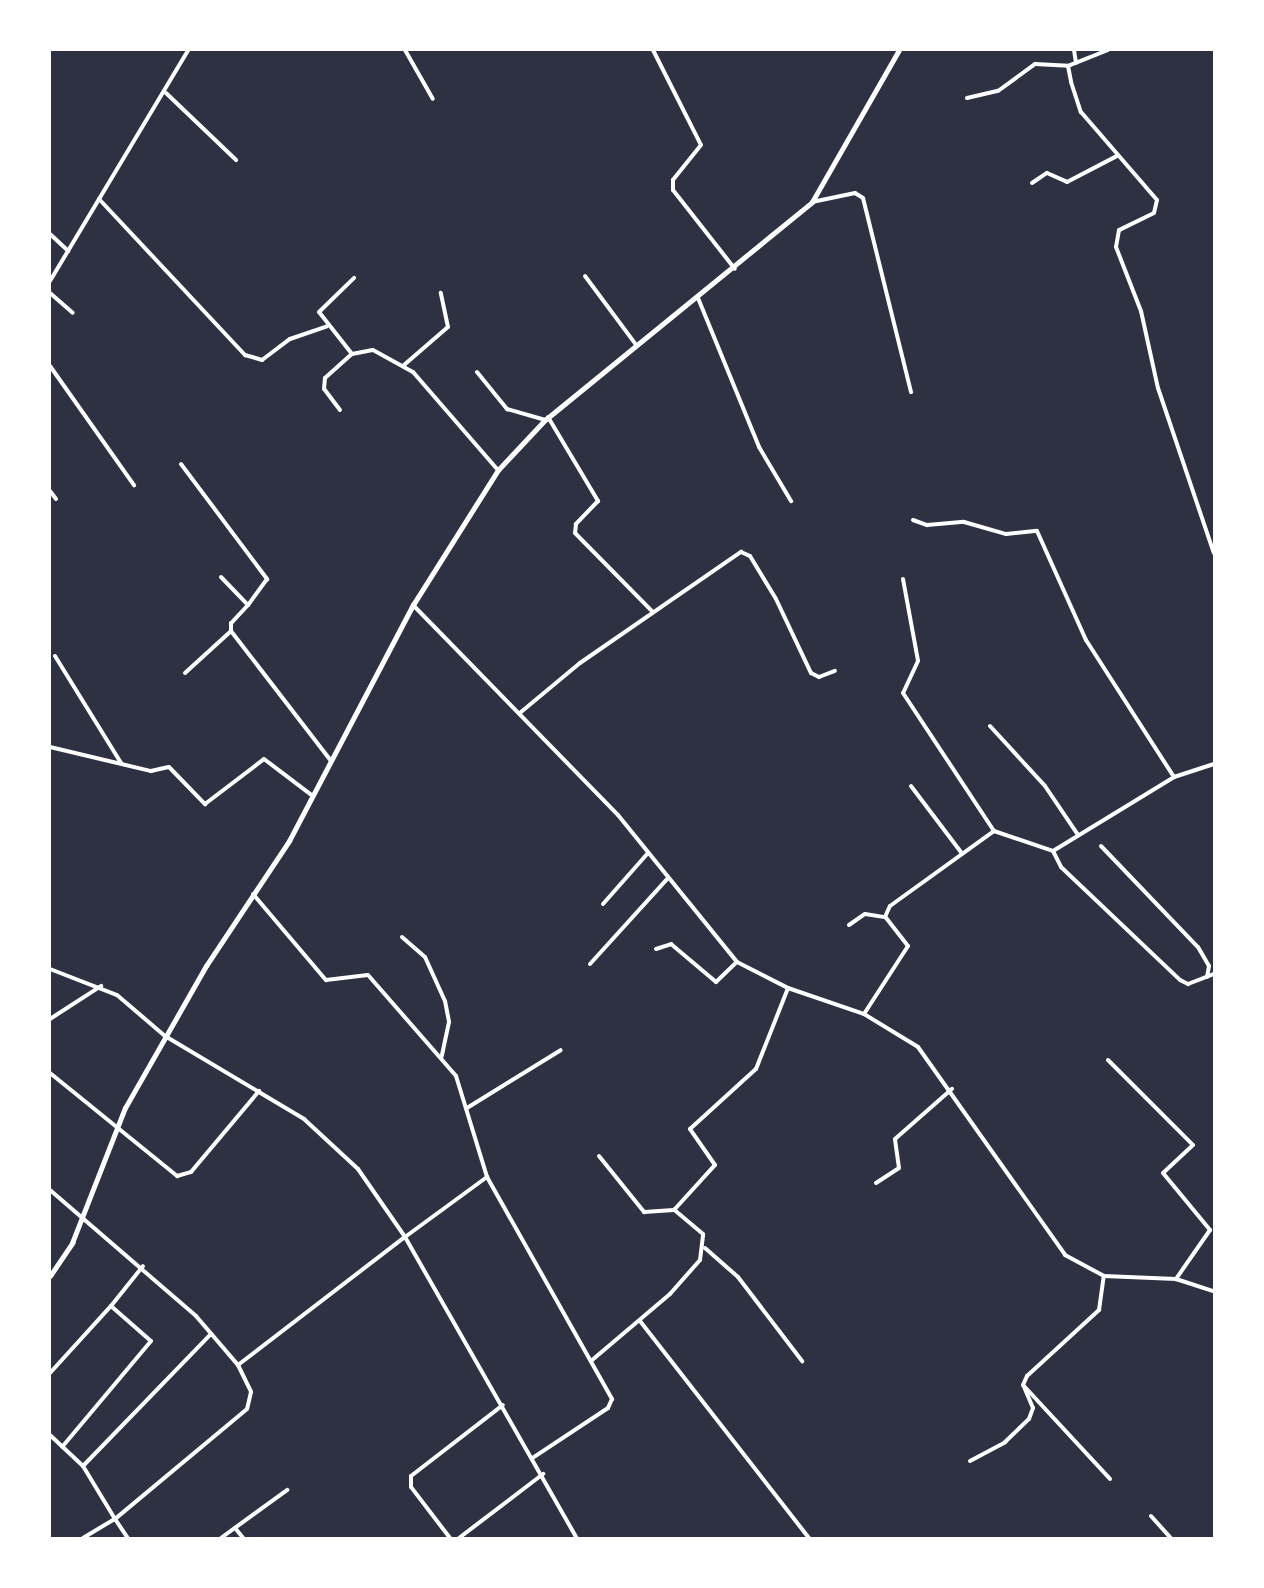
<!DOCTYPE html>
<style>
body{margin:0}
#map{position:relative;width:1264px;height:1588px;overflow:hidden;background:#2d3142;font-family:"Source Sans 3",sans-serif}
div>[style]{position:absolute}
.minor>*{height:4px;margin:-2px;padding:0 2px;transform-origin:2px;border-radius:2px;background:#fff}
.tertiary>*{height:4.5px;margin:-2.25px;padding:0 2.25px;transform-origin:2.25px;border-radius:2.25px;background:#fff}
span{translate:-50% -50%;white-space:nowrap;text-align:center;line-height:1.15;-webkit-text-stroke:4.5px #fff;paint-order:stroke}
.frame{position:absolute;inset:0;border:51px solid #fff;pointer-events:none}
</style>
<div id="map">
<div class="minor">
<i style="left:405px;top:50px;width:56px;rotate:60.3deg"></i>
<i style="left:653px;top:50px;width:106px;rotate:63.2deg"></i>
<i style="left:701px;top:145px;width:45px;rotate:128.7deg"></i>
<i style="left:673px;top:180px;width:10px;rotate:90deg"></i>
<i style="left:673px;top:190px;width:100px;rotate:51.9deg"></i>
<i style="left:1074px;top:50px;width:13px;rotate:81deg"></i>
<i style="left:1108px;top:50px;width:43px;rotate:158.2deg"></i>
<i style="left:1068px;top:66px;width:16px;rotate:79deg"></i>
<i style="left:1071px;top:82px;width:32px;rotate:72deg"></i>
<i style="left:1081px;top:112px;width:116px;rotate:49.2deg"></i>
<i style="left:1157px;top:200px;width:13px;rotate:103deg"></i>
<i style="left:1154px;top:213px;width:39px;rotate:154deg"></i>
<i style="left:1119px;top:230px;width:17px;rotate:100deg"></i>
<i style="left:1116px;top:247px;width:69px;rotate:68.7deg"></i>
<i style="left:1141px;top:311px;width:79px;rotate:77.6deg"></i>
<i style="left:1158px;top:388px;width:174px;rotate:71.3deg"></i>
<i style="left:166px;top:93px;width:97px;rotate:43.7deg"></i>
<i style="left:967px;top:98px;width:32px;rotate:-13deg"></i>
<i style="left:998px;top:91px;width:46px;rotate:-36.1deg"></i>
<i style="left:1035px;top:64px;width:33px;rotate:3deg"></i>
<i style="left:1032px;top:183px;width:18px;rotate:-34deg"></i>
<i style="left:1047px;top:173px;width:22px;rotate:24deg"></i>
<i style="left:1067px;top:182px;width:56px;rotate:-27.5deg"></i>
<i style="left:99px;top:199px;width:214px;rotate:46.9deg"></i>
<i style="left:245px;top:355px;width:18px;rotate:16deg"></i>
<i style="left:262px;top:360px;width:35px;rotate:-37deg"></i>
<i style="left:290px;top:339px;width:39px;rotate:-19deg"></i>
<i style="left:812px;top:202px;width:44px;rotate:-11.8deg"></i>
<i style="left:855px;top:193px;width:9px;rotate:32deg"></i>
<i style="left:863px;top:198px;width:200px;rotate:76.1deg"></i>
<i style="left:50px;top:234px;width:25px;rotate:43deg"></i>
<i style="left:585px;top:276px;width:87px;rotate:53.4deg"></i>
<i style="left:50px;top:281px;width:269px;rotate:-59.1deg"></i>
<i style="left:50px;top:293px;width:30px;rotate:41deg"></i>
<i style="left:698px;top:298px;width:161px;rotate:67.7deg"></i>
<i style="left:759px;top:447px;width:63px;rotate:59.3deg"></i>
<i style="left:352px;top:354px;width:53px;rotate:-128.2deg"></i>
<i style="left:319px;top:312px;width:49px;rotate:-44.2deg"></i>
<i style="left:404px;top:365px;width:58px;rotate:-40.8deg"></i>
<i style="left:448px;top:327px;width:35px;rotate:-102deg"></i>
<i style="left:50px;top:366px;width:146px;rotate:54.8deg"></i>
<i style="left:477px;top:372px;width:48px;rotate:51deg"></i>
<i style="left:507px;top:409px;width:40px;rotate:16deg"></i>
<i style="left:340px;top:410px;width:26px;rotate:-127deg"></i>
<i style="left:324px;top:389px;width:11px;rotate:-85deg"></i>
<i style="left:325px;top:378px;width:36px;rotate:-42deg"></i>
<i style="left:352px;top:354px;width:21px;rotate:-11deg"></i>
<i style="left:373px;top:350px;width:46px;rotate:28.8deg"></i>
<i style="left:413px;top:372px;width:130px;rotate:49.1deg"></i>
<i style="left:548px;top:417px;width:98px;rotate:59.2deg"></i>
<i style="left:598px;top:501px;width:32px;rotate:134deg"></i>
<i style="left:576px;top:524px;width:9px;rotate:96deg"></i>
<i style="left:575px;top:533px;width:110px;rotate:45.4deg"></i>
<i style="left:181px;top:464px;width:144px;rotate:53.2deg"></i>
<i style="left:267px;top:579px;width:32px;rotate:126deg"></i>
<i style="left:50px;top:491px;width:10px;rotate:53deg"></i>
<i style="left:913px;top:520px;width:15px;rotate:20deg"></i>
<i style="left:927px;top:525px;width:37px;rotate:-5deg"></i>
<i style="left:964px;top:522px;width:44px;rotate:15.9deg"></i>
<i style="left:1006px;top:534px;width:31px;rotate:-6deg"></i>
<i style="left:1037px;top:531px;width:120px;rotate:65.8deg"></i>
<i style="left:1086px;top:640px;width:163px;rotate:57.3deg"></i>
<i style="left:221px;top:577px;width:39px;rotate:46deg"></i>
<i style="left:248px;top:605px;width:25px;rotate:133deg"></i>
<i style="left:231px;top:623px;width:8px;rotate:90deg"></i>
<i style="left:231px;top:631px;width:164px;rotate:52.4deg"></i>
<i style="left:903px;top:579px;width:83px;rotate:79.6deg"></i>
<i style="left:918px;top:661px;width:35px;rotate:115deg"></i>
<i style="left:903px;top:693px;width:165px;rotate:56.6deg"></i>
<i style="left:413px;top:605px;width:293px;rotate:45.7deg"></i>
<i style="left:618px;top:815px;width:189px;rotate:51deg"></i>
<i style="left:737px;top:962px;width:57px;rotate:27deg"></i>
<i style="left:788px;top:988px;width:80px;rotate:18.9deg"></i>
<i style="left:864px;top:1014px;width:63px;rotate:31.4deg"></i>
<i style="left:918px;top:1047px;width:255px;rotate:54.7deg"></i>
<i style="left:1065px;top:1255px;width:44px;rotate:28.3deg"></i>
<i style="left:1104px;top:1276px;width:72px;rotate:2.4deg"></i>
<i style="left:1176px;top:1279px;width:40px;rotate:18deg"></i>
<i style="left:55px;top:656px;width:126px;rotate:58.3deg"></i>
<i style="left:185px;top:673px;width:62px;rotate:-42.4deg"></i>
<i style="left:521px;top:712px;width:77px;rotate:-39.7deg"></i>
<i style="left:580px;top:663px;width:196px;rotate:-34.6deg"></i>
<i style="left:741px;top:552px;width:10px;rotate:24deg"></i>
<i style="left:750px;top:556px;width:50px;rotate:58.8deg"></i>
<i style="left:776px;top:599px;width:82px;rotate:64.7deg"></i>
<i style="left:811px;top:673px;width:9px;rotate:27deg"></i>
<i style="left:819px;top:677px;width:17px;rotate:-21deg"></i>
<i style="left:990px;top:726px;width:81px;rotate:47.5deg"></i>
<i style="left:1045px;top:786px;width:59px;rotate:56deg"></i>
<i style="left:50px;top:747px;width:104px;rotate:13.4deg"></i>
<i style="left:151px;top:771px;width:18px;rotate:-13deg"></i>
<i style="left:169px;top:767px;width:52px;rotate:45.8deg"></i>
<i style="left:205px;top:804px;width:74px;rotate:-37.3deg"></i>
<i style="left:264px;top:759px;width:61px;rotate:37.1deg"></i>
<i style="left:911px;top:786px;width:83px;rotate:52.9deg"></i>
<i style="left:1101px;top:846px;width:140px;rotate:46.2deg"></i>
<i style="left:1198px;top:947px;width:22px;rotate:60deg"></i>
<i style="left:1209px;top:966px;width:11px;rotate:100deg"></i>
<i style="left:1053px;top:851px;width:142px;rotate:-31.4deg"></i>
<i style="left:1174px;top:777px;width:42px;rotate:-18deg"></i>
<i style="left:253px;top:894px;width:113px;rotate:49.7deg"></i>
<i style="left:326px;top:980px;width:42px;rotate:-6.8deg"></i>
<i style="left:368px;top:975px;width:134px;rotate:48.9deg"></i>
<i style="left:456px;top:1076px;width:106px;rotate:72.9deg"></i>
<i style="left:487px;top:1177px;width:255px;rotate:60.6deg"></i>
<i style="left:612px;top:1399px;width:10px;rotate:114deg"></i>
<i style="left:608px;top:1408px;width:89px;rotate:146.5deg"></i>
<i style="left:603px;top:904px;width:68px;rotate:-48.6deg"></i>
<i style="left:849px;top:925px;width:19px;rotate:-35deg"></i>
<i style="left:865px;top:914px;width:20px;rotate:9deg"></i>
<i style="left:402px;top:937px;width:30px;rotate:41deg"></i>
<i style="left:425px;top:957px;width:48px;rotate:65.6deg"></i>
<i style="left:445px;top:1001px;width:21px;rotate:79deg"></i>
<i style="left:449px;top:1022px;width:35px;rotate:102deg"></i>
<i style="left:656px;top:949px;width:16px;rotate:-18deg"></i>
<i style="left:671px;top:944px;width:59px;rotate:40.2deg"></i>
<i style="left:716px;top:982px;width:29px;rotate:-44deg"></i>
<i style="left:590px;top:964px;width:116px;rotate:-47.8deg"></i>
<i style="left:50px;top:969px;width:72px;rotate:21.2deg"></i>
<i style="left:117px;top:995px;width:63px;rotate:40.5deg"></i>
<i style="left:165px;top:1036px;width:162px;rotate:30.8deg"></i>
<i style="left:304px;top:1119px;width:74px;rotate:42.8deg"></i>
<i style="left:358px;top:1169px;width:83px;rotate:55.3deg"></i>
<i style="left:405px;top:1237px;width:102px;rotate:-36.2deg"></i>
<i style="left:864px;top:1014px;width:81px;rotate:-57.1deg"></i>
<i style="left:908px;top:946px;width:37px;rotate:-128deg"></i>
<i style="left:885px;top:917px;width:12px;rotate:-66deg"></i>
<i style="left:890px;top:906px;width:128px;rotate:-35.8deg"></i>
<i style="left:994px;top:831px;width:62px;rotate:18.7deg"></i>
<i style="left:1053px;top:851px;width:18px;rotate:63deg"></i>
<i style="left:1061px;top:867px;width:164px;rotate:43.5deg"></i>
<i style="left:1180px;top:980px;width:9px;rotate:27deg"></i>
<i style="left:1188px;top:984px;width:28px;rotate:-21deg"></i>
<i style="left:50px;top:1019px;width:61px;rotate:-32.9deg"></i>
<i style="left:1108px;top:1060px;width:120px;rotate:45deg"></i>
<i style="left:1193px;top:1145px;width:41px;rotate:137deg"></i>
<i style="left:1163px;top:1173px;width:74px;rotate:50.5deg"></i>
<i style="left:1210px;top:1230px;width:60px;rotate:124.8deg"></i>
<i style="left:50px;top:1073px;width:164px;rotate:39deg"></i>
<i style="left:177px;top:1176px;width:15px;rotate:-16deg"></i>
<i style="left:191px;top:1172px;width:106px;rotate:-50deg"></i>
<i style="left:467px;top:1108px;width:110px;rotate:-31.7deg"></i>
<i style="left:599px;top:1156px;width:72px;rotate:51.2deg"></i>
<i style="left:644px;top:1212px;width:30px;rotate:-4deg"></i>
<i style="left:674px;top:1210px;width:61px;rotate:-47.7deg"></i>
<i style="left:715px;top:1165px;width:44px;rotate:-124.8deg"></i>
<i style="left:690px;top:1129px;width:89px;rotate:-42.3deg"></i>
<i style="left:756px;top:1069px;width:87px;rotate:-68.4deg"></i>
<i style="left:876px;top:1183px;width:27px;rotate:-33deg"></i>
<i style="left:899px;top:1168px;width:29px;rotate:-98deg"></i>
<i style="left:895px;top:1139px;width:76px;rotate:-41.3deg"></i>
<i style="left:50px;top:1190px;width:193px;rotate:40.8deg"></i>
<i style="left:196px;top:1316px;width:65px;rotate:49.4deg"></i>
<i style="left:238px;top:1365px;width:30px;rotate:64deg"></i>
<i style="left:251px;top:1392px;width:17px;rotate:103deg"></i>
<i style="left:247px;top:1409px;width:172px;rotate:140.2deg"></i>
<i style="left:115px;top:1519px;width:62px;rotate:-121.1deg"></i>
<i style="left:83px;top:1466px;width:45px;rotate:-136.8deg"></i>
<i style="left:705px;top:1248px;width:44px;rotate:41.3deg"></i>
<i style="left:738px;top:1277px;width:106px;rotate:52.7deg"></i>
<i style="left:111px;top:1306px;width:51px;rotate:-51.3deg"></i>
<i style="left:640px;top:1321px;width:275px;rotate:52.1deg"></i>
<i style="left:591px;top:1361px;width:104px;rotate:-40.3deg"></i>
<i style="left:670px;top:1294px;width:45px;rotate:-48.6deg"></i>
<i style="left:700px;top:1260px;width:26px;rotate:-83deg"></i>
<i style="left:703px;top:1234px;width:38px;rotate:-140deg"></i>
<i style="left:238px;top:1365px;width:210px;rotate:-37.5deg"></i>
<i style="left:405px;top:1237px;width:347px;rotate:60.3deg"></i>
<i style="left:50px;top:1373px;width:91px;rotate:-47.7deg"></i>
<i style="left:111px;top:1306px;width:53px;rotate:41.2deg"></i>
<i style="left:151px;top:1341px;width:138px;rotate:130deg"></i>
<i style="left:1023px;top:1385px;width:128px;rotate:47.2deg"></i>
<i style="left:970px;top:1461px;width:40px;rotate:-28deg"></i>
<i style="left:1005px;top:1442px;width:33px;rotate:-44deg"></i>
<i style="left:1029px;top:1419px;width:12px;rotate:-70deg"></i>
<i style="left:1033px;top:1408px;width:25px;rotate:-113deg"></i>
<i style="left:1023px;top:1385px;width:10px;rotate:-66deg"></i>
<i style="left:1027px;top:1376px;width:98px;rotate:-42.5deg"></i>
<i style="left:1099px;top:1310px;width:34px;rotate:-82deg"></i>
<i style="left:83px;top:1466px;width:184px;rotate:-45.9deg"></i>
<i style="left:1151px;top:1516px;width:30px;rotate:48deg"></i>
<i style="left:235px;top:1528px;width:13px;rotate:51deg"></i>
<i style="left:83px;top:1538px;width:37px;rotate:-31deg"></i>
<i style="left:115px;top:1519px;width:23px;rotate:56deg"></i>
<i style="left:221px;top:1538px;width:82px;rotate:-36deg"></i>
<i style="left:450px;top:1538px;width:64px;rotate:-127.4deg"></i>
<i style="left:411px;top:1487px;width:11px;rotate:-90deg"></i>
<i style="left:411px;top:1476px;width:116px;rotate:-37.7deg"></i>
<i style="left:459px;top:1538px;width:106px;rotate:-37.3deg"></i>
</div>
<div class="tertiary">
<i style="left:50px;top:1276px;width:40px;rotate:-56deg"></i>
<i style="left:72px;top:1243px;width:145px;rotate:-68.6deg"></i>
<i style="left:125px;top:1108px;width:163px;rotate:-60.3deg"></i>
<i style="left:206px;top:966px;width:150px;rotate:-56.4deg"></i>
<i style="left:289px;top:841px;width:267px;rotate:-62.3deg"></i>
<i style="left:413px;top:605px;width:160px;rotate:-57.8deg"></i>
<i style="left:498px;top:470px;width:69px;rotate:-46.8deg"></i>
<i style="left:545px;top:420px;width:345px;rotate:-39.2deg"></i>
<i style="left:812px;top:202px;width:175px;rotate:-60.2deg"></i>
</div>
<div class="frame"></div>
</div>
